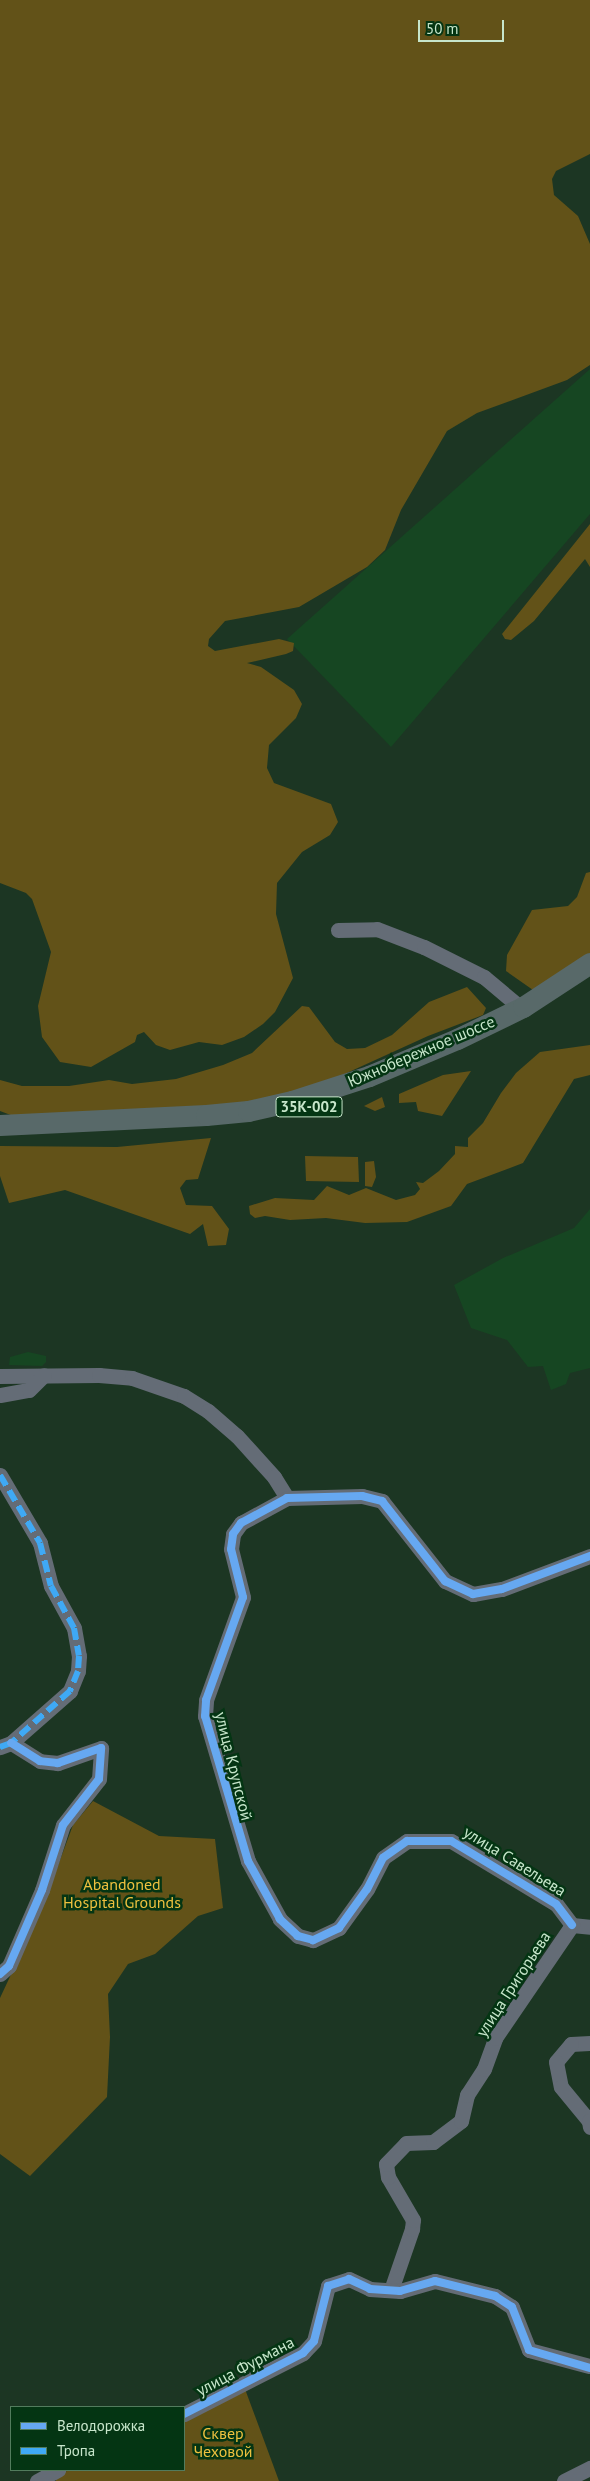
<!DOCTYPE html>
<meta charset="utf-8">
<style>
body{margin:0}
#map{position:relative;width:590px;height:2481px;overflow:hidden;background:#1c3623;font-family:"PT Sans",sans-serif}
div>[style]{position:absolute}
.built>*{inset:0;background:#164622}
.green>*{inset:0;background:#625218}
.minor>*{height:15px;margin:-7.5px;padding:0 7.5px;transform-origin:7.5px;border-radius:7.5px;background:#646c76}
.highway>*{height:21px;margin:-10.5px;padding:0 10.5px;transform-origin:10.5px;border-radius:10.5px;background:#586969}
.quiet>*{height:6px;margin-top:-3px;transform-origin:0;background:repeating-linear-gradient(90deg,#3fa9f5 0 12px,transparent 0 18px)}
.cycleway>*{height:8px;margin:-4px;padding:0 4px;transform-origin:4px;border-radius:4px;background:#66a8f1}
span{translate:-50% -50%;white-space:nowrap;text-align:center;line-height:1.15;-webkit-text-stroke:5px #043513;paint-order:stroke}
.shield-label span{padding:1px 4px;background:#043513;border:1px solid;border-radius:4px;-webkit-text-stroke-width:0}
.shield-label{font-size:15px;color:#c7e6cb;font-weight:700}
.street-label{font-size:16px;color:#c7e6cb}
.park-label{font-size:16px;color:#edc03f}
.legend{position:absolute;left:10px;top:2406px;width:175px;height:65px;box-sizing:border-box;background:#043513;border:1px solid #527c5d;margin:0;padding:6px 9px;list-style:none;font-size:15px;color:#c7e6cb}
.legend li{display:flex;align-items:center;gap:10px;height:25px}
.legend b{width:25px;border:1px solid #527c5d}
.scale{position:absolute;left:418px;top:20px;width:86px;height:22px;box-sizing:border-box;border:2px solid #c7e6cb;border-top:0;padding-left:6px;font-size:15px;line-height:18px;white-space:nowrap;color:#c7e6cb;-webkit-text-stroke:4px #043513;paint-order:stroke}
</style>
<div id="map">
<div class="built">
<i style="clip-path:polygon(590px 369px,590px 514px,391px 747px,287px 639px)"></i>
<i style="clip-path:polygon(590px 1209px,590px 1368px,570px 1373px,566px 1384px,551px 1390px,543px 1366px,528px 1367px,507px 1340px,471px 1328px,454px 1285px,503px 1258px,574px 1228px)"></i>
<i style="clip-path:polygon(28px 1352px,46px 1356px,46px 1362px,42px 1366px,9px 1365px,10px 1357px)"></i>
</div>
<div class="green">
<i style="clip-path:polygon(0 0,590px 0,590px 154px,556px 171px,552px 179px,554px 195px,578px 216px,590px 244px,590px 365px,567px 380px,477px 413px,447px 431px,401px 510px,385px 550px,367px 567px,299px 607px,225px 621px,209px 639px,208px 646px,215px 651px,279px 639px,294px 643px,293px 651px,286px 654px,247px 663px,261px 667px,294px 690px,302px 704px,296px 718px,269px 745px,267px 768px,274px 783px,331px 804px,338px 822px,330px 835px,302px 852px,277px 883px,276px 914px,293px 978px,275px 1012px,263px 1024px,244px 1037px,222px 1045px,199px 1042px,170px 1050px,156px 1045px,144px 1032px,137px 1035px,135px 1042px,91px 1067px,60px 1062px,42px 1037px,38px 1006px,51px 952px,32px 899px,26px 893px,0 883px)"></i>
<i style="clip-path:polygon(590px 524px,590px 567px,585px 559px,534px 621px,511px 640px,505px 639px,502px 634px)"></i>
<i style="clip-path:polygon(590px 872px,590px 969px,543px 997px,506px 971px,507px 955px,532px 910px,568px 906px,577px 897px,586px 873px)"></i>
<i style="clip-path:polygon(467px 987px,486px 1008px,483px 1015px,428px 1036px,316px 1087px,200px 1112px,16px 1117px,0 1111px,0 1080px,22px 1086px,69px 1086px,109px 1080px,132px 1084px,176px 1079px,223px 1065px,252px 1053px,302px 1006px,309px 1007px,335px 1042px,347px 1049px,365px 1048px,392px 1035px,429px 1002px)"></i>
<i style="clip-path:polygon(590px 1045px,590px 1075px,574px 1079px,523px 1163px,467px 1184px,451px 1206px,407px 1222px,365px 1223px,326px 1218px,290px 1220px,265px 1216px,255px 1218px,250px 1214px,249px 1206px,275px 1198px,314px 1200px,327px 1186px,349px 1195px,366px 1188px,396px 1200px,415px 1195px,420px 1189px,416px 1182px,423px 1183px,439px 1171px,455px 1154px,455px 1146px,468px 1147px,468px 1138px,483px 1123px,501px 1093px,516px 1073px,540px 1052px)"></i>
<i style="clip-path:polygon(471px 1071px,442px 1116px,418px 1111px,416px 1102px,399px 1103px,399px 1094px,443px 1075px)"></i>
<i style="clip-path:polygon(382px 1097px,385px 1107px,375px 1111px,364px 1106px)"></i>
<i style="clip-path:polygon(211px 1138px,198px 1179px,186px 1180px,180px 1188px,186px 1205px,212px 1206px,229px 1229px,226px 1245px,208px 1246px,203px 1224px,190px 1234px,65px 1190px,9px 1203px,0 1176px,0 1146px,117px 1147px)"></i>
<i style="clip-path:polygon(305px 1156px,358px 1157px,359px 1182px,306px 1181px)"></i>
<i style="clip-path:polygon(374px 1161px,376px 1177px,372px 1187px,365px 1186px,365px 1162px)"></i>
<i style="clip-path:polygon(93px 1801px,159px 1836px,215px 1839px,223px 1908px,198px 1916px,155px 1954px,128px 1964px,108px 1994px,110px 2037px,107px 2097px,30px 2176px,0 2154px,0 1998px,43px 1906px,73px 1825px)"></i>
<i style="clip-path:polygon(245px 2389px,279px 2481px,56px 2481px,56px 2476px,69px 2470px,184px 2470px,184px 2417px)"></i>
</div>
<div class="minor">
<i style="left:338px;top:930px;width:39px;rotate:-1deg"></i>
<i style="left:377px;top:929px;width:50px;rotate:21deg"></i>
<i style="left:424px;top:947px;width:67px;rotate:26.6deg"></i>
<i style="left:484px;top:977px;width:48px;rotate:40deg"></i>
<i style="left:0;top:1376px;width:99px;rotate:-0.6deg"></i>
<i style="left:99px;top:1375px;width:33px;rotate:5deg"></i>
<i style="left:132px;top:1378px;width:55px;rotate:19.1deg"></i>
<i style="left:184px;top:1396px;width:28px;rotate:32deg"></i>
<i style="left:208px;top:1411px;width:38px;rotate:41deg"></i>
<i style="left:237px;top:1436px;width:55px;rotate:47.9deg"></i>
<i style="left:274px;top:1477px;width:25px;rotate:58deg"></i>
<i style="left:0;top:1395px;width:29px;rotate:-10deg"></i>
<i style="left:29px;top:1390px;width:21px;rotate:-45deg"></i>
<i style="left:0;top:1475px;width:79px;rotate:59.5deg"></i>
<i style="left:40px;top:1543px;width:44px;rotate:75.7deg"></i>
<i style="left:51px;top:1586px;width:48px;rotate:61.3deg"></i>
<i style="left:74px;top:1628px;width:28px;rotate:80deg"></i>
<i style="left:79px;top:1656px;width:15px;rotate:94deg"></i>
<i style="left:78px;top:1671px;width:22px;rotate:112deg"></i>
<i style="left:70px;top:1691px;width:79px;rotate:138.6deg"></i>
<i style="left:11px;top:1743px;width:12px;rotate:160deg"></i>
<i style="left:572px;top:1925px;width:26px;rotate:-127deg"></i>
<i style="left:556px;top:1904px;width:122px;rotate:-149deg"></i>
<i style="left:451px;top:1841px;width:44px;rotate:180deg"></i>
<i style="left:407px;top:1841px;width:29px;rotate:145deg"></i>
<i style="left:383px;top:1858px;width:35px;rotate:117deg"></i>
<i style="left:367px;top:1889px;width:48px;rotate:125.7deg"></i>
<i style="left:339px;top:1928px;width:29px;rotate:155deg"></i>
<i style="left:313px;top:1940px;width:16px;rotate:-165deg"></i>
<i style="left:298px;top:1936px;width:25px;rotate:-137deg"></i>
<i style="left:280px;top:1919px;width:66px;rotate:-118.9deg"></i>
<i style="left:248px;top:1861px;width:151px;rotate:-106.5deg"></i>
<i style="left:205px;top:1716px;width:16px;rotate:-86deg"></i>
<i style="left:206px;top:1700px;width:109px;rotate:-70.2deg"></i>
<i style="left:243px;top:1597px;width:49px;rotate:-104deg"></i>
<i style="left:231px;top:1549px;width:15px;rotate:-82deg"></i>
<i style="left:233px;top:1534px;width:14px;rotate:-54deg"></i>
<i style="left:241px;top:1523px;width:52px;rotate:-28.5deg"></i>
<i style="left:287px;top:1498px;width:75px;rotate:-1.5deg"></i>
<i style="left:362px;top:1496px;width:21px;rotate:14deg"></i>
<i style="left:382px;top:1501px;width:102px;rotate:51.8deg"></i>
<i style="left:445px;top:1581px;width:31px;rotate:25deg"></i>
<i style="left:473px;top:1594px;width:29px;rotate:-10deg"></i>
<i style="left:502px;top:1589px;width:94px;rotate:-20.6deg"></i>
<i style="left:572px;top:1925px;width:18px;rotate:6deg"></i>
<i style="left:0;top:1974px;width:12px;rotate:-42deg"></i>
<i style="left:9px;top:1966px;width:83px;rotate:-66.5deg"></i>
<i style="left:42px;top:1890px;width:68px;rotate:-72.1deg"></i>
<i style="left:63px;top:1825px;width:58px;rotate:-52deg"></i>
<i style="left:99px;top:1779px;width:31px;rotate:-86deg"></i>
<i style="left:101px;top:1748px;width:46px;rotate:160.8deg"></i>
<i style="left:58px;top:1763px;width:18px;rotate:-174deg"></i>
<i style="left:40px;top:1761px;width:34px;rotate:-148deg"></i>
<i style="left:590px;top:2043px;width:19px;rotate:177deg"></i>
<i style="left:571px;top:2044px;width:23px;rotate:130deg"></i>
<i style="left:556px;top:2062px;width:25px;rotate:79deg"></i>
<i style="left:561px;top:2087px;width:44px;rotate:50.5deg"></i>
<i style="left:589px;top:2121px;width:6px;rotate:81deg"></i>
<i style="left:391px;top:2290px;width:65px;rotate:-71deg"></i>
<i style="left:412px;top:2229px;width:9px;rotate:-84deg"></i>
<i style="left:413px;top:2220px;width:50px;rotate:-120.2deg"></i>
<i style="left:388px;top:2177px;width:13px;rotate:-99deg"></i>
<i style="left:386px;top:2164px;width:29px;rotate:-46deg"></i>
<i style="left:406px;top:2143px;width:27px;rotate:-2deg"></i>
<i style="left:433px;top:2142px;width:35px;rotate:-37deg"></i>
<i style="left:461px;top:2121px;width:27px;rotate:-77deg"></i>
<i style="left:467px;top:2095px;width:31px;rotate:-57deg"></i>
<i style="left:484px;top:2069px;width:33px;rotate:-70deg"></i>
<i style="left:495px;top:2038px;width:137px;rotate:-55.7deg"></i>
<i style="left:184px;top:2414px;width:134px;rotate:-27.1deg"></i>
<i style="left:303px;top:2353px;width:16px;rotate:-47deg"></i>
<i style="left:314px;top:2341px;width:57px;rotate:-75.7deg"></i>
<i style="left:328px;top:2286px;width:22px;rotate:-18deg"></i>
<i style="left:349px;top:2279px;width:23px;rotate:25deg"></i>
<i style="left:370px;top:2289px;width:30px;rotate:4deg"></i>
<i style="left:400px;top:2291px;width:36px;rotate:-16deg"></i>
<i style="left:435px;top:2281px;width:62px;rotate:14deg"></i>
<i style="left:495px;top:2296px;width:20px;rotate:33deg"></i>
<i style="left:512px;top:2307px;width:46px;rotate:68.4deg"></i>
<i style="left:529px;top:2350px;width:62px;rotate:14.9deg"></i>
<i style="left:37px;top:2481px;width:24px;rotate:-28deg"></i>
<i style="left:564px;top:2481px;width:29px;rotate:-27deg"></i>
</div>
<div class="highway">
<i style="left:0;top:1125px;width:206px;rotate:-2.8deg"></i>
<i style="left:206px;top:1115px;width:42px;rotate:-5.4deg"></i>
<i style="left:248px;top:1111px;width:45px;rotate:-12.8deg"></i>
<i style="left:292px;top:1101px;width:81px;rotate:-18deg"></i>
<i style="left:369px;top:1076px;width:95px;rotate:-22.8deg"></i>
<i style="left:457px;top:1039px;width:73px;rotate:-25.9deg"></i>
<i style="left:523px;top:1007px;width:80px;rotate:-33.3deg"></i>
</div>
<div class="quiet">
<i style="left:0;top:1475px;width:79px;rotate:59.5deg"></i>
<i style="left:40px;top:1543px;width:44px;rotate:75.7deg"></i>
<i style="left:51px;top:1586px;width:48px;rotate:61.3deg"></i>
<i style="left:74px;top:1628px;width:28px;rotate:80deg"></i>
<i style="left:79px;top:1656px;width:15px;rotate:94deg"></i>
<i style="left:78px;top:1671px;width:22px;rotate:112deg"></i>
<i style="left:70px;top:1691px;width:79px;rotate:138.6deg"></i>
<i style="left:11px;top:1743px;width:12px;rotate:160deg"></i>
</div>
<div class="cycleway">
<i style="left:572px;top:1925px;width:26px;rotate:-127deg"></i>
<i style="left:556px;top:1904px;width:122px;rotate:-149deg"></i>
<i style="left:451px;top:1841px;width:44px;rotate:180deg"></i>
<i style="left:407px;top:1841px;width:29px;rotate:145deg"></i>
<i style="left:383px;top:1858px;width:35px;rotate:117deg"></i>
<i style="left:367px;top:1889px;width:48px;rotate:125.7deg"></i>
<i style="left:339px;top:1928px;width:29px;rotate:155deg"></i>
<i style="left:313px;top:1940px;width:16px;rotate:-165deg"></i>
<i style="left:298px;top:1936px;width:25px;rotate:-137deg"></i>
<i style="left:280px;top:1919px;width:66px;rotate:-118.9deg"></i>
<i style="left:248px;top:1861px;width:151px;rotate:-106.5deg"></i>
<i style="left:205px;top:1716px;width:16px;rotate:-86deg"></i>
<i style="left:206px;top:1700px;width:109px;rotate:-70.2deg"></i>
<i style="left:243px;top:1597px;width:49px;rotate:-104deg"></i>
<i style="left:231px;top:1549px;width:15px;rotate:-82deg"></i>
<i style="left:233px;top:1534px;width:14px;rotate:-54deg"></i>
<i style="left:241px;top:1523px;width:52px;rotate:-28.5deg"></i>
<i style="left:287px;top:1498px;width:75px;rotate:-1.5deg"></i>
<i style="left:362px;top:1496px;width:21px;rotate:14deg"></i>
<i style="left:382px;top:1501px;width:102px;rotate:51.8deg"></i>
<i style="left:445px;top:1581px;width:31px;rotate:25deg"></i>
<i style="left:473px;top:1594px;width:29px;rotate:-10deg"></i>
<i style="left:502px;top:1589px;width:94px;rotate:-20.6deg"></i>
<i style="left:0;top:1974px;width:12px;rotate:-42deg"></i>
<i style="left:9px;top:1966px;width:83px;rotate:-66.5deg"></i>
<i style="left:42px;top:1890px;width:68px;rotate:-72.1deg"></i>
<i style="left:63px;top:1825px;width:58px;rotate:-52deg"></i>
<i style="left:99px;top:1779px;width:31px;rotate:-86deg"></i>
<i style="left:101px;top:1748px;width:46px;rotate:160.8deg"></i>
<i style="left:58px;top:1763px;width:18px;rotate:-174deg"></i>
<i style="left:40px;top:1761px;width:34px;rotate:-148deg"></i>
<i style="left:184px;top:2414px;width:134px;rotate:-27.1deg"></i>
<i style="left:303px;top:2353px;width:16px;rotate:-47deg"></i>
<i style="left:314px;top:2341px;width:57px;rotate:-75.7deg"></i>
<i style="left:328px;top:2286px;width:22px;rotate:-18deg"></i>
<i style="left:349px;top:2279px;width:23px;rotate:25deg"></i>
<i style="left:370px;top:2289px;width:30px;rotate:4deg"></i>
<i style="left:400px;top:2291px;width:36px;rotate:-16deg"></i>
<i style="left:435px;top:2281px;width:62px;rotate:14deg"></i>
<i style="left:495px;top:2296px;width:20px;rotate:33deg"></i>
<i style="left:512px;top:2307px;width:46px;rotate:68.4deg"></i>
<i style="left:529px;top:2350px;width:64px;rotate:16.4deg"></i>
</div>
<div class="shield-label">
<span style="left:309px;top:1107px">35К-002</span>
</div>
<div class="street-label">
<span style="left:421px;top:1051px;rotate:-23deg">Южнобережное шоссе</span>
<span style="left:234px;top:1766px;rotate:76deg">улица Крупской</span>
<span style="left:515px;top:1861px;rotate:32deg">улица Савельева</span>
<span style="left:513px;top:1984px;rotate:-57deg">улица Григорьева</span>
<span style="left:245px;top:2366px;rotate:-28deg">улица Фурмана</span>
</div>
<div class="park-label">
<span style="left:122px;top:1893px">Abandoned<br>Hospital Grounds</span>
<span style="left:223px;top:2442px">Сквер<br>Чеховой</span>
</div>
<ul class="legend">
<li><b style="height:6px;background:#66a8f1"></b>Велодорожка</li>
<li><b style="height:6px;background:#3fa9f5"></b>Тропа</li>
</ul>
<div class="scale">50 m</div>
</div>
